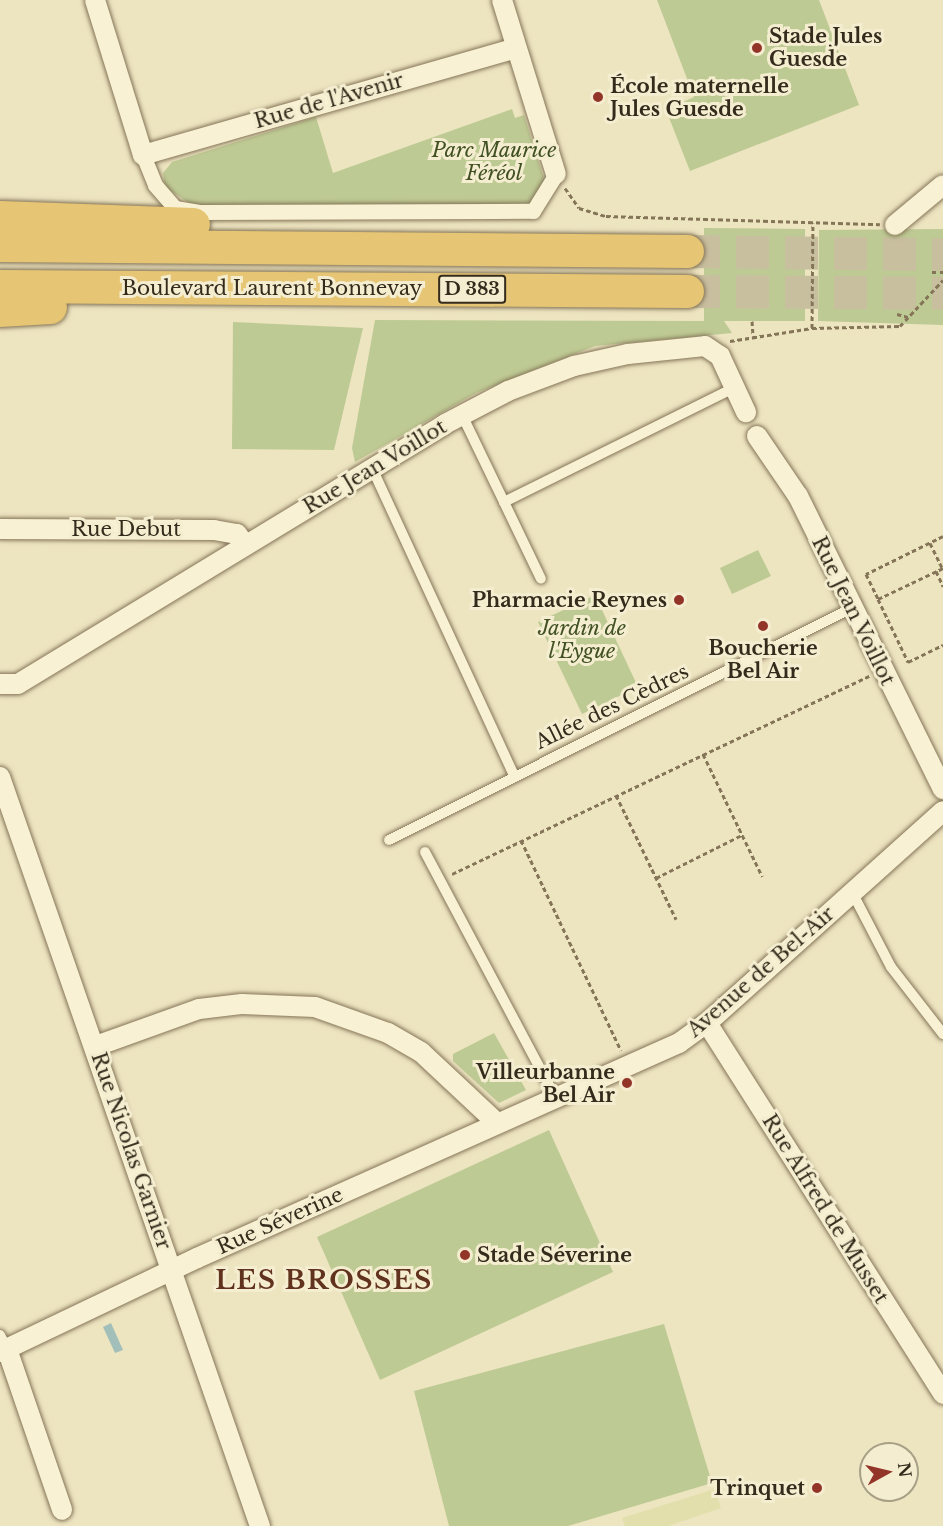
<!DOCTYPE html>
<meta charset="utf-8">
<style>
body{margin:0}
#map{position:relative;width:943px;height:1526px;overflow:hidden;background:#ede4c0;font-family:"Libre Baskerville",serif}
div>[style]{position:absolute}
.farmland>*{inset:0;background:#e2dfad}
.green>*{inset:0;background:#beca94}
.water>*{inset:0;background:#a3bfb9}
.trunk-tunnel>*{height:33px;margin-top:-16.5px;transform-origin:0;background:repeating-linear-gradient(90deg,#c8bf9f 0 33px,transparent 0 49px)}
.path>*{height:3px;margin-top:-1.5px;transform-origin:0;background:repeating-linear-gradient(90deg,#857558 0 4.5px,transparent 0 7.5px)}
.roads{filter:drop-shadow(0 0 2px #857558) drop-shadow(0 0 2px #857558)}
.service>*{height:10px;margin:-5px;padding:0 5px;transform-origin:5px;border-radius:5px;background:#f8f1d3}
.pedestrian>*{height:15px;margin:-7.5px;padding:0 7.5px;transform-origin:7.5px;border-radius:7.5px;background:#f8f1d3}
.minor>*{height:20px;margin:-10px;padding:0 10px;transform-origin:10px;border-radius:10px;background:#f8f1d3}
.trunk>*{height:33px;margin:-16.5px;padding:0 16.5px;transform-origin:16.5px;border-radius:16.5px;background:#e6c674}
.path-bridge>*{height:3px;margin-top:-1.5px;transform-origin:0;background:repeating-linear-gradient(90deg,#857558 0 4.5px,transparent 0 7.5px)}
.dots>*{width:16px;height:16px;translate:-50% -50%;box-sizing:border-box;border:3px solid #f4edcf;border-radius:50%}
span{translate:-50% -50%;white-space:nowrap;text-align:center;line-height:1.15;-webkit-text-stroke:6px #f4edcf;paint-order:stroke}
.shield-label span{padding:2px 4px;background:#f4edcf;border:2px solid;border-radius:4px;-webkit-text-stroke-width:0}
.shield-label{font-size:18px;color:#352b1c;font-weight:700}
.poi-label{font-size:20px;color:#352b1c;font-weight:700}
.left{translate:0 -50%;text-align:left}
.right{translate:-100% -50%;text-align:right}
.street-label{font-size:20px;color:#352b1c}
.park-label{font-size:20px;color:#415123;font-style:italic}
.district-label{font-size:26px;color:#61321d;font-weight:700;letter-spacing:1.5px}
.north{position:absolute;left:859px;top:1442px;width:60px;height:60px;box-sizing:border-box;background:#f4edcf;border:2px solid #a89f87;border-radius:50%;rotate:82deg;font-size:16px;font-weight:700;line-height:24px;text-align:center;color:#352b1c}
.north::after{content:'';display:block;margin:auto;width:21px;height:27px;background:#933429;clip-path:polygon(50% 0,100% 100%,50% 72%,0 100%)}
</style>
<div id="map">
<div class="farmland">
<i style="clip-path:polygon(715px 1489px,721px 1508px,668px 1526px,625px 1526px,622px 1518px)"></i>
</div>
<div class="green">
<i style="clip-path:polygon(657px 0,819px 0,859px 105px,690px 171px,666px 110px,694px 97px)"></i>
<i style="clip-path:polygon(512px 109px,515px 118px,524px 115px,546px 185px,532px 206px,195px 207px,165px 187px,163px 173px,172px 162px,316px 117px,333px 173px)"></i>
<i style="clip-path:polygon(704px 228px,805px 229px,805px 321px,724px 321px,732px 333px,595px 346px,476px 393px,355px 462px,352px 448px,375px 320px,704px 321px)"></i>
<i style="clip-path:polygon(943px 229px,943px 325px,818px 321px,819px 230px)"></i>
<i style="clip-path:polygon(233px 322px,363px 328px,334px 450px,232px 449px)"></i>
<i style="clip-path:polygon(758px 550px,771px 576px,732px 594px,720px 568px)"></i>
<i style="clip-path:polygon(595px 595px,638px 687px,582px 714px,538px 622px)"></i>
<i style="clip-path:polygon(494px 1033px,526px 1090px,499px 1103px,453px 1061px,453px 1054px)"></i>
<i style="clip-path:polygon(549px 1130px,613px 1272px,380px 1380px,317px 1237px)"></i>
<i style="clip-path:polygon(664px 1324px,712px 1483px,568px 1526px,449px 1526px,414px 1391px)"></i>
</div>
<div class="water">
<i style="clip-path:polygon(111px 1323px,123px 1350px,115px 1353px,103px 1327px)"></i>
</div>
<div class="trunk-tunnel">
<i style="left:687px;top:251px;width:256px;rotate:0.7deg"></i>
<i style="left:687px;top:291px;width:256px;rotate:0.4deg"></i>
</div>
<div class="path">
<i style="left:565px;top:188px;width:24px;rotate:55deg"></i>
<i style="left:579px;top:208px;width:28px;rotate:17deg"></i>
<i style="left:606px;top:216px;width:274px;rotate:1.7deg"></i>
<i style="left:932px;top:272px;width:11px"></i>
<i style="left:897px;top:314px;width:11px;rotate:15deg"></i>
<i style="left:752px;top:321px;width:16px;rotate:86deg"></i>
<i style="left:730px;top:341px;width:83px;rotate:-9deg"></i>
<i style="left:812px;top:328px;width:88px;rotate:-1.3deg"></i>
<i style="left:943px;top:536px;width:86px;rotate:153.7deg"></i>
<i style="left:866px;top:574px;width:28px;rotate:64deg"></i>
<i style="left:878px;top:599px;width:72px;rotate:-25.5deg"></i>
<i style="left:930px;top:543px;width:28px;rotate:64deg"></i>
<i style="left:936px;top:571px;width:17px;rotate:65deg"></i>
<i style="left:878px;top:599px;width:70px;rotate:64.5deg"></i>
<i style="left:908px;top:662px;width:39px;rotate:-26deg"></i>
<i style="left:703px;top:754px;width:136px;rotate:64.2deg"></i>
<i style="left:616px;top:795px;width:138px;rotate:64.2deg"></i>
<i style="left:521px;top:840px;width:233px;rotate:64.6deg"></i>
<i style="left:452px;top:874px;width:462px;rotate:-25.4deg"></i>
<i style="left:656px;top:878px;width:96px;rotate:-26.6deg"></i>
</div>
<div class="roads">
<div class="service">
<i style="left:462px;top:415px;width:97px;rotate:64.2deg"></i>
<i style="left:504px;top:502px;width:257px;rotate:-26.4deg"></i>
<i style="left:372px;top:468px;width:338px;rotate:65.2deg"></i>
<i style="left:504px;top:502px;width:85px;rotate:64.3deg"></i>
<i style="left:389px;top:840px;width:518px;rotate:-26.61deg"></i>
<i style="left:425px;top:852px;width:279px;rotate:62deg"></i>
<i style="left:853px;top:894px;width:82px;rotate:62.5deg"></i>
<i style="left:891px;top:967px;width:85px;rotate:52.2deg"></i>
<i style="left:0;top:1335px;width:16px;rotate:63deg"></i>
</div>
<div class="pedestrian">
<i style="left:143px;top:155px;width:32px;rotate:68deg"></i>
<i style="left:155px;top:185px;width:30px;rotate:49deg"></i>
<i style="left:175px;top:208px;width:26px;rotate:9deg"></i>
<i style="left:201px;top:212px;width:332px;rotate:-0.2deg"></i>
<i style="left:533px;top:211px;width:44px;rotate:-58.1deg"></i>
</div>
<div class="minor">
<i style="left:95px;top:0;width:162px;rotate:72.8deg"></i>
<i style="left:143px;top:155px;width:388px;rotate:-16deg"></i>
<i style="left:502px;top:0;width:182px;rotate:72.8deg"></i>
<i style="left:895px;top:225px;width:62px;rotate:-39.8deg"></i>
<i style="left:757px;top:436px;width:73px;rotate:55.7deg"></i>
<i style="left:798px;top:496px;width:327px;rotate:63.7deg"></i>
<i style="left:0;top:529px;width:214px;rotate:0.3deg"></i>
<i style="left:214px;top:530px;width:23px;rotate:10deg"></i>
<i style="left:237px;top:534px;width:14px;rotate:54deg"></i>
<i style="left:0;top:684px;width:18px"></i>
<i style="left:18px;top:684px;width:500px;rotate:-31.3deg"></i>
<i style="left:445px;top:424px;width:71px;rotate:-27.6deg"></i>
<i style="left:508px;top:391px;width:71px;rotate:-20.7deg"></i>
<i style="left:574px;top:366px;width:55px;rotate:-12.5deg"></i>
<i style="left:628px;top:354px;width:77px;rotate:-5.9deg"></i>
<i style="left:705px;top:346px;width:18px;rotate:34deg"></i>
<i style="left:720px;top:356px;width:62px;rotate:65.1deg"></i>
<i style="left:0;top:777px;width:793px;rotate:70.86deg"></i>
<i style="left:707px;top:1023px;width:440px;rotate:57.5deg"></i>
<i style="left:96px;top:1046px;width:109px;rotate:-19.8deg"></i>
<i style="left:199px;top:1009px;width:43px;rotate:-6.6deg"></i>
<i style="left:242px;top:1004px;width:73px;rotate:2.4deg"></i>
<i style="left:315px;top:1007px;width:77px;rotate:19.6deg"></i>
<i style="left:388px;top:1033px;width:38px;rotate:30deg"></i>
<i style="left:421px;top:1052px;width:104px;rotate:43.1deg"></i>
<i style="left:7px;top:1349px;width:170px;rotate:71.1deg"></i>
<i style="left:0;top:1352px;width:218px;rotate:-25.5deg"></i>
<i style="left:197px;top:1258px;width:528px;rotate:-24.04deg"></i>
<i style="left:679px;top:1043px;width:34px;rotate:-36deg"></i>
<i style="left:707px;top:1023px;width:317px;rotate:-41.9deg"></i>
</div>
<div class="trunk">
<i style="left:0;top:217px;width:193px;rotate:2.1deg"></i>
<i style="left:0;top:245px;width:687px;rotate:0.5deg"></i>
<i style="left:0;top:286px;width:687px;rotate:0.42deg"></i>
<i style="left:0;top:310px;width:50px;rotate:-3.4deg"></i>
</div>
</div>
<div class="path-bridge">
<i style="left:900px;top:326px;width:63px;rotate:-46.9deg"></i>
<i style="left:812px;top:328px;width:105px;rotate:-89.5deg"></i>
</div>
<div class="dots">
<i style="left:757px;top:48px;background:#933429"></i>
<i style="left:598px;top:97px;background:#933429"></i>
<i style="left:679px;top:600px;background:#933429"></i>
<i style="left:763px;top:626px;background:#933429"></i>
<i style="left:627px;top:1083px;background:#933429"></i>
<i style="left:465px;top:1255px;background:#933429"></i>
<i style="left:817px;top:1488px;background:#933429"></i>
</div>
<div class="shield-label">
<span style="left:472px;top:289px">D 383</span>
</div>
<div class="poi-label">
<span class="left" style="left:769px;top:48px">Stade Jules<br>Guesde</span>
<span class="left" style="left:610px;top:98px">École maternelle<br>Jules Guesde</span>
<span class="right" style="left:667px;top:600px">Pharmacie Reynes</span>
<span style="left:763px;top:660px">Boucherie<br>Bel Air</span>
<span class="right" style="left:615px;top:1084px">Villeurbanne<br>Bel Air</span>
<span class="left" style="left:477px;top:1255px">Stade Séverine</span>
<span class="right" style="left:805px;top:1488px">Trinquet</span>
</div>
<div class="street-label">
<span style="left:329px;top:101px;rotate:-16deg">Rue de l'Avenir</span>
<span style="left:272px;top:288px">Boulevard Laurent Bonnevay</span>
<span style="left:375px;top:467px;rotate:-31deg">Rue Jean Voillot</span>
<span style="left:126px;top:529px">Rue Debut</span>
<span style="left:853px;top:611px;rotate:64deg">Rue Jean Voillot</span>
<span style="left:612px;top:707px;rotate:-26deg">Allée des Cèdres</span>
<span style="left:761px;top:972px;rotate:-41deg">Avenue de Bel-Air</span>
<span style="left:131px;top:1151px;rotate:71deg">Rue Nicolas Garnier</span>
<span style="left:825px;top:1209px;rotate:58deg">Rue Alfred de Musset</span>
<span style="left:280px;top:1221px;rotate:-24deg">Rue Séverine</span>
</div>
<div class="park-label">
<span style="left:494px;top:162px">Parc Maurice<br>Féréol</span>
<span style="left:582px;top:640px">Jardin de<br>l'Eygue</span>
</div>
<div class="district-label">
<span style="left:324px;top:1281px">LES BROSSES</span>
</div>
<div class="north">N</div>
</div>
